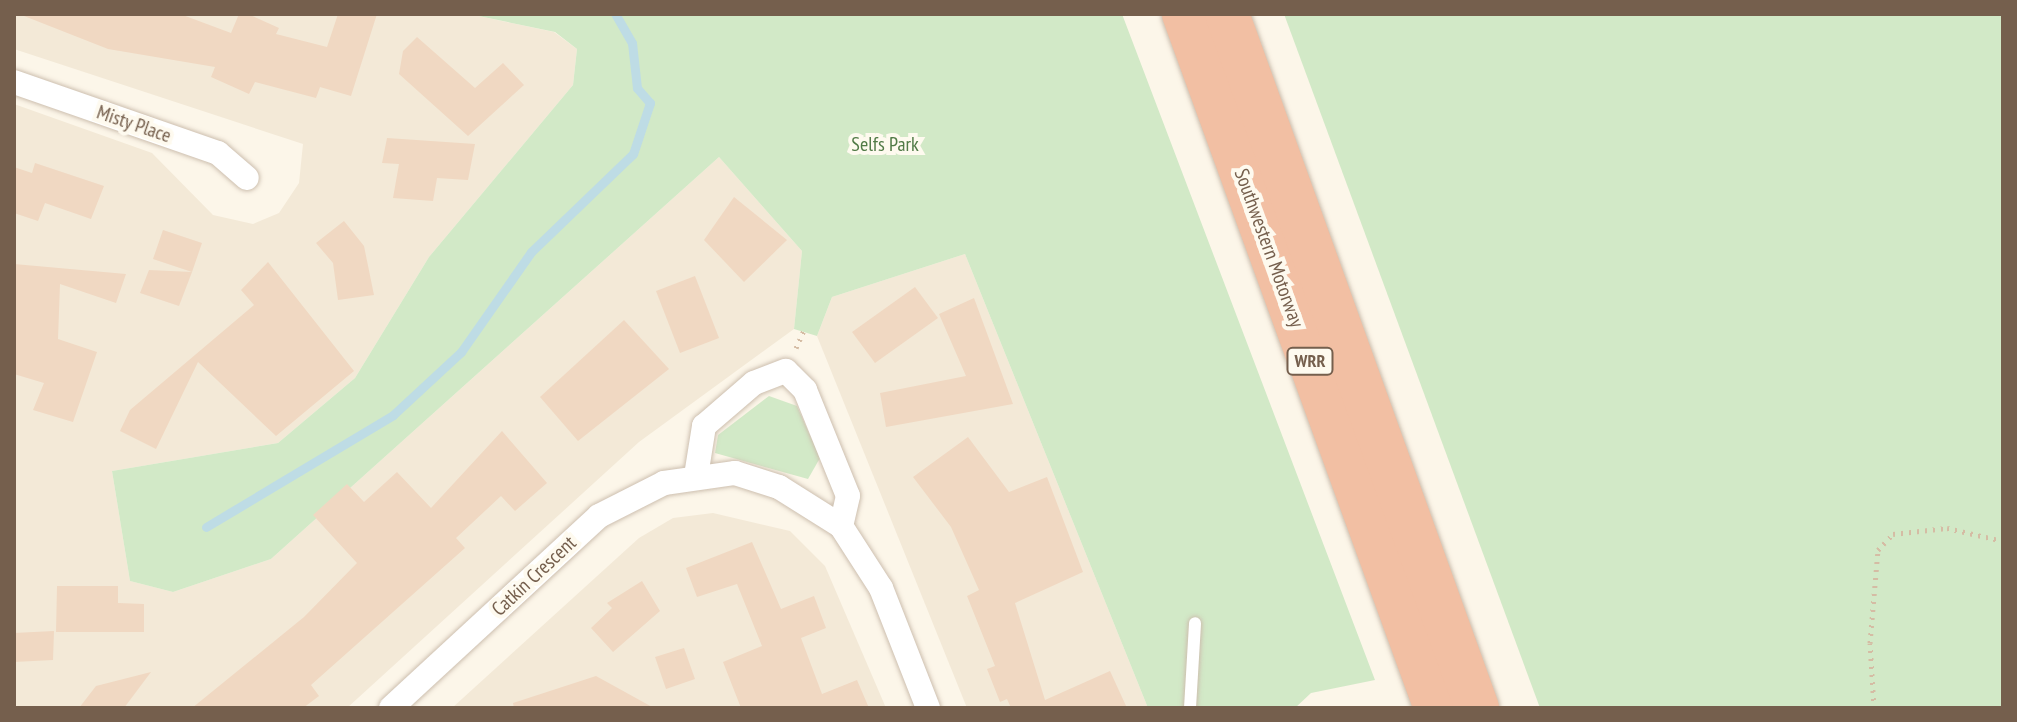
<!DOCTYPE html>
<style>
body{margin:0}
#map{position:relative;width:2017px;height:722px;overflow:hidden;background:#fcf6e9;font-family:"PT Sans Narrow",sans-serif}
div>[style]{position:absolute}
.residential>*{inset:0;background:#f3e9d7}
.green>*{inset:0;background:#d2e9c7}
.stream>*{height:9px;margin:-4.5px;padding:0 4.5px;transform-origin:4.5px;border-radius:4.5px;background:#bedce5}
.building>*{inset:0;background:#f0d8c2}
.path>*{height:5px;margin-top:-2.5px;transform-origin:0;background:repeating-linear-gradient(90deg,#d5bca4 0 2px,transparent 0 8px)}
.roads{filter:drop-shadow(0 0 2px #cdbfaf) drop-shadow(0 0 2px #cdbfaf)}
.lane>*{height:12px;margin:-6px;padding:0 6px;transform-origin:6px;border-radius:6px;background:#fff}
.street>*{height:24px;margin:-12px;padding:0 12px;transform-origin:12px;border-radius:12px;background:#fff}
.highway>*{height:44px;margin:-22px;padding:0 22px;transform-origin:22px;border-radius:22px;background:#f2bfa3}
span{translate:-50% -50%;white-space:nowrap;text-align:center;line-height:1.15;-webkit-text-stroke:8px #fefaef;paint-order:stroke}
.shield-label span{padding:2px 6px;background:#fefaef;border:2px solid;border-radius:6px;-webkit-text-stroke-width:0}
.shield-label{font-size:18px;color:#755f4d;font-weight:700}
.street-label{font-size:20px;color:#755f4d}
.park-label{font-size:20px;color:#517a46}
.frame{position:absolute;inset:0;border:16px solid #755f4d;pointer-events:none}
</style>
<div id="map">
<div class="residential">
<i style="clip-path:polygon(14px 14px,469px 14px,554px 32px,577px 49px,573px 85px,429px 257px,355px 378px,278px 443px,112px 471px,130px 581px,173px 592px,271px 559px,719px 157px,802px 251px,794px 329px,639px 442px,347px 708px,14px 708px,14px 104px,152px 153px,213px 215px,253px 224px,279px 213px,299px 183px,303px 144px,14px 49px)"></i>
<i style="clip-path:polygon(965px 254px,1148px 708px,967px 708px,817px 336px,832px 297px)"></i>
<i style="clip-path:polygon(713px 513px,790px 531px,825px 566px,886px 708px,452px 708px,639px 538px,673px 518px)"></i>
</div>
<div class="green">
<i style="clip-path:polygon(469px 14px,1122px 14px,1375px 680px,1311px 693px,1295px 708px,1148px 708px,965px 254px,832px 297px,817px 336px,794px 329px,802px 251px,719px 157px,271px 559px,173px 592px,130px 581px,112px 471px,278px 443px,355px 378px,429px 257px,573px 85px,577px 49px,555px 32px)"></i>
<i style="clip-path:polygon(1284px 14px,2003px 14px,2003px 708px,1540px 708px)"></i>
<i style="clip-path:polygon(769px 396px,797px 406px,820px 458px,808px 479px,715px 453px,718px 435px)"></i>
</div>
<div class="stream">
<i style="left:206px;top:527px;width:218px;rotate:-30.9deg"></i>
<i style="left:393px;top:415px;width:93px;rotate:-42.8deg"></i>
<i style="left:461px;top:352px;width:122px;rotate:-55deg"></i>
<i style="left:531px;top:252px;width:141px;rotate:-43.9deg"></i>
<i style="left:633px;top:154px;width:54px;rotate:-71.6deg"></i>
<i style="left:650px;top:103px;width:20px;rotate:-131deg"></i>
<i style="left:637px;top:88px;width:45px;rotate:-96.3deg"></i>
<i style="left:632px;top:43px;width:34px;rotate:-120deg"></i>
</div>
<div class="building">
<i style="clip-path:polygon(19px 14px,180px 14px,231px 33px,239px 14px,248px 14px,279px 28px,276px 34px,327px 47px,338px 14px,377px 14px,351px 96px,320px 87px,316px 98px,255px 82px,249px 94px,211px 77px,215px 67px,108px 49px)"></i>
<i style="clip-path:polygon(417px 37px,475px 88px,503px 63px,524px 85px,468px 136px,399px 74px,403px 51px)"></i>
<i style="clip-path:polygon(387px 138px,475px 144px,468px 180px,437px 178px,433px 201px,393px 198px,399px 164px,382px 163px)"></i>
<i style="clip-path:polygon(35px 163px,104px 186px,91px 219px,45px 203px,38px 221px,14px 213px,14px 167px,32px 173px)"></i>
<i style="clip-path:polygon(734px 197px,787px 240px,744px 282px,704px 240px)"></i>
<i style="clip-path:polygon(344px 221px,364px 246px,374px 295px,338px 300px,333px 263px,316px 243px)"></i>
<i style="clip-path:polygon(163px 230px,202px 243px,192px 272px,153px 259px)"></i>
<i style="clip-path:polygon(268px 262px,354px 371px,276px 436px,198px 362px,156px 449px,120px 431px,130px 410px,254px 305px,241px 290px)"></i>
<i style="clip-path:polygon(14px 264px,126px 274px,116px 303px,60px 284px,58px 339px,97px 352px,73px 422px,33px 410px,44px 383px,14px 374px)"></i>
<i style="clip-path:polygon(149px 270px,192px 272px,179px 306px,140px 293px)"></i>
<i style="clip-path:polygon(695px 276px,719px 338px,680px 353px,656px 291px)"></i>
<i style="clip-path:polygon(915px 287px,938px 318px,875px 363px,852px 332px)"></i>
<i style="clip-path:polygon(974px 298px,1013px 404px,886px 427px,880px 393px,966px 376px,939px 314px)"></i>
<i style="clip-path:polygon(624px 320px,669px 369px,578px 441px,540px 397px)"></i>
<i style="clip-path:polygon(502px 431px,547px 483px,515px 511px,501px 496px,456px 538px,465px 548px,311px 685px,319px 696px,303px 708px,192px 708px,304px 617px,357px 563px,313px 515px,347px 484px,364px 502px,397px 472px,431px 508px)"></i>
<i style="clip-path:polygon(968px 437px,1009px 492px,1047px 477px,1083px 572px,1015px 603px,1045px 700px,1110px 671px,1127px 708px,1011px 708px,1007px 699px,1000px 702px,987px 669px,995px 666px,967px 596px,979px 590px,951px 527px,913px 477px)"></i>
<i style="clip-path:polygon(752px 542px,781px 609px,814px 596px,826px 628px,801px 638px,822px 694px,857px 680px,869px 708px,741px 708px,723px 662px,762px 646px,737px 584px,697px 597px,686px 568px)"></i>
<i style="clip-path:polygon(642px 581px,660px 611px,613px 652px,591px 628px,612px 608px,607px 603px)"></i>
<i style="clip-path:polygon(57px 586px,118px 586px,118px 603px,144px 604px,144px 632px,56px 632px)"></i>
<i style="clip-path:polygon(54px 631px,53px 660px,14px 662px,14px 633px)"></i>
<i style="clip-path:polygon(684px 648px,695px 679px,666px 689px,655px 657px)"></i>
<i style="clip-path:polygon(151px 672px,124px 708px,79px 708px,96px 686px)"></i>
<i style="clip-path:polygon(596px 676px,654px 708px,514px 708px,513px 703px)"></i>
</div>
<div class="path">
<i style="left:796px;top:348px;width:20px;rotate:-66deg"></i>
<i style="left:1874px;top:708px;width:65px;rotate:-93.5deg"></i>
<i style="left:1870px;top:643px;width:93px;rotate:-85.1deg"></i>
<i style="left:1878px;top:550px;width:22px;rotate:-47deg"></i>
<i style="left:1893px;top:534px;width:54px;rotate:-6.3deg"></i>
<i style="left:1947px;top:528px;width:57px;rotate:13.1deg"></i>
</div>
<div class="roads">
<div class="lane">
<i style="left:1190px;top:708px;width:85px;rotate:-86.6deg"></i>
</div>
<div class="street">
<i style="left:14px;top:82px;width:216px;rotate:19.2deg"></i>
<i style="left:218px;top:153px;width:38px;rotate:41deg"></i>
<i style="left:696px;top:476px;width:51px;rotate:-80.9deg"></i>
<i style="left:704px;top:426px;width:66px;rotate:-40.7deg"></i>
<i style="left:754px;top:383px;width:34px;rotate:-21deg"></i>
<i style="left:786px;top:371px;width:27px;rotate:45deg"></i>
<i style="left:805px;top:390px;width:114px;rotate:67.9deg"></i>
<i style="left:848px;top:496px;width:31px;rotate:103deg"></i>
<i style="left:391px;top:708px;width:283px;rotate:-42.7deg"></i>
<i style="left:599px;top:516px;width:73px;rotate:-26.9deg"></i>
<i style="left:664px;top:483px;width:72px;rotate:-8deg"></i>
<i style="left:735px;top:473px;width:46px;rotate:17.7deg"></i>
<i style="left:779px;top:487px;width:73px;rotate:32.2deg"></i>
<i style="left:841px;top:526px;width:74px;rotate:57.2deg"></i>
<i style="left:881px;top:588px;width:129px;rotate:68.6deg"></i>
</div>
<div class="highway">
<i style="left:1184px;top:14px;width:738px;rotate:70.04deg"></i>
<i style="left:1227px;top:14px;width:738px;rotate:70.19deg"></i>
</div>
</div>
<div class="shield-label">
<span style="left:1310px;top:361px">WRR</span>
</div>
<div class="street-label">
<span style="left:134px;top:124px;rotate:19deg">Misty Place</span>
<span style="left:1269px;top:248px;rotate:70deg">Southwestern Motorway</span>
<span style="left:534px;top:576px;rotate:-43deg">Catkin Crescent</span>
</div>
<div class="park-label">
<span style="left:885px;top:144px">Selfs Park</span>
</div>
<div class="frame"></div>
</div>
